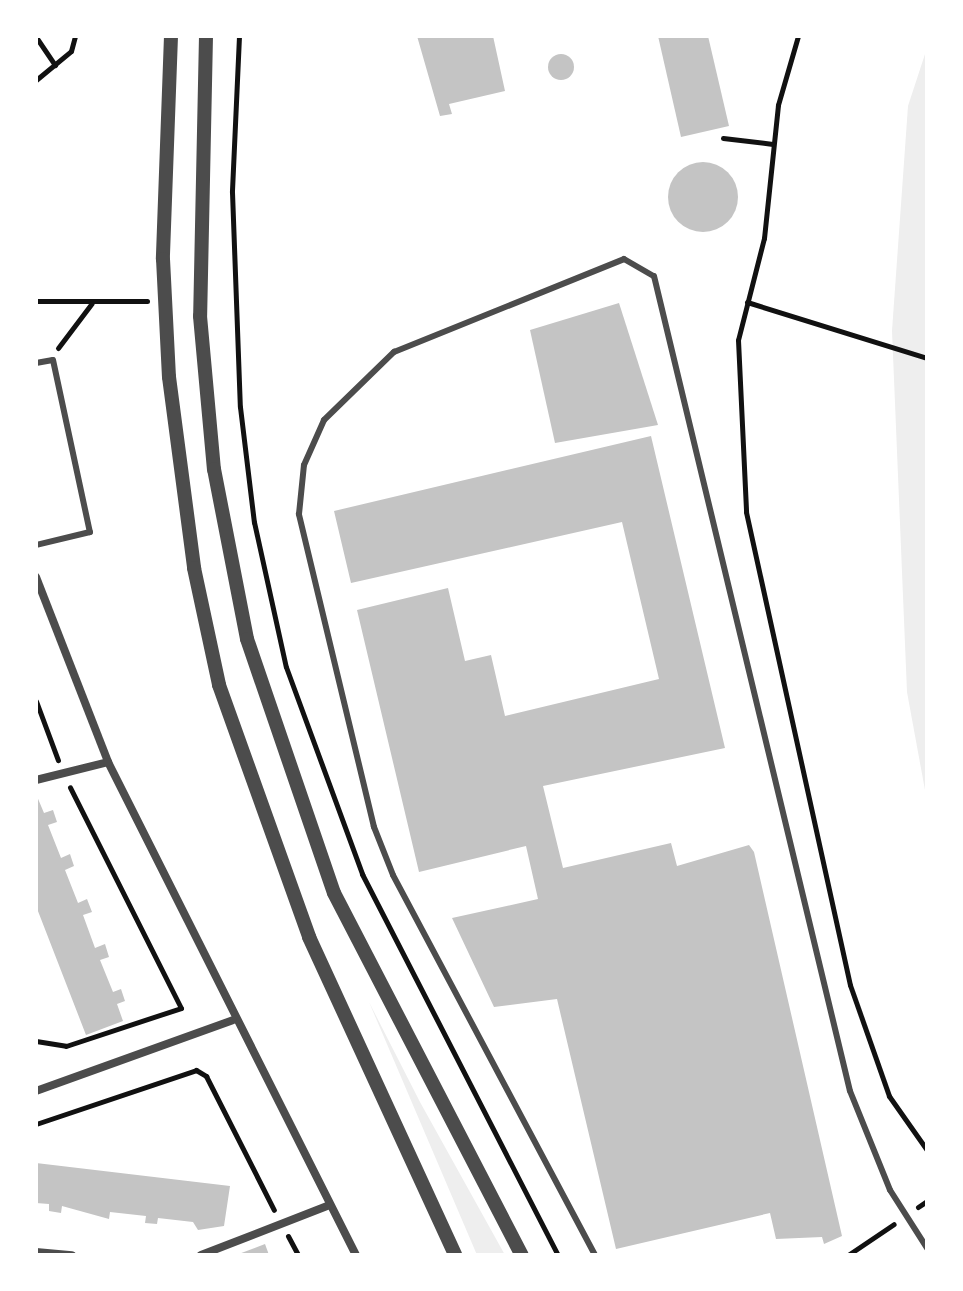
<!DOCTYPE html>
<style>
body{margin:0}
#map{position:relative;width:963px;height:1291px;overflow:hidden;background:#fff;font-family:"IBM Plex Sans",sans-serif}
div>[style]{position:absolute}
.green>*{inset:0;background:#eee}
.building>*{inset:0;background:#c4c4c4}
.round{border-radius:50%}
.path>*{height:5px;margin:-2.5px;padding:0 2.5px;transform-origin:2.5px;border-radius:2.5px;background:#111}
.service>*{height:6px;margin:-3px;padding:0 3px;transform-origin:3px;border-radius:3px;background:#4c4c4c}
.minor>*{height:8px;margin:-4px;padding:0 4px;transform-origin:4px;border-radius:4px;background:#4c4c4c}
.tertiary>*{height:14px;margin:-7px;padding:0 7px;transform-origin:7px;border-radius:7px;background:#4c4c4c}
span{translate:-50% -50%;white-space:nowrap;text-align:center;line-height:1.15;-webkit-text-stroke:7px #fff;paint-order:stroke}
.frame{position:absolute;inset:0;border:38px solid #fff;pointer-events:none}
</style>
<div id="map">
<div class="green">
<i style="clip-path:polygon(927px 48px,927px 801px,907px 692px,892px 331px,908px 106px)"></i>
<i style="clip-path:polygon(369px 1002px,420px 1102px,505px 1255px,477px 1255px)"></i>
</div>
<div class="building">
<i style="clip-path:polygon(417px 36px,493px 36px,505px 91px,449px 104px,452px 114px,440px 116px)"></i>
<i style="clip-path:polygon(658px 36px,708px 36px,729px 126px,681px 137px)"></i>
<i class="round" style="left:548px;top:54px;width:26px;height:26px"></i>
<i class="round" style="left:668px;top:162px;width:70px;height:70px"></i>
<i style="clip-path:polygon(619px 303px,658px 425px,555px 443px,530px 330px)"></i>
<i style="clip-path:polygon(651px 436px,725px 748px,543px 786px,563px 868px,671px 843px,677px 866px,749px 845px,754px 852px,842px 1236px,824px 1244px,822px 1237px,776px 1239px,770px 1213px,616px 1249px,557px 999px,494px 1007px,452px 918px,538px 899px,526px 846px,419px 872px,357px 610px,448px 588px,465px 661px,491px 655px,505px 716px,659px 679px,622px 522px,351px 583px,334px 511px)"></i>
<i style="clip-path:polygon(36px 794px,44px 813px,53px 810px,57px 822px,48px 825px,61px 858px,70px 854px,74px 866px,65px 870px,78px 903px,87px 899px,92px 912px,83px 915px,95px 948px,105px 944px,109px 957px,100px 960px,113px 992px,121px 989px,125px 1001px,117px 1004px,123px 1021px,86px 1035px,36px 906px)"></i>
<i style="clip-path:polygon(36px 1163px,230px 1186px,224px 1226px,198px 1230px,193px 1222px,158px 1218px,157px 1224px,145px 1223px,146px 1216px,110px 1212px,109px 1219px,62px 1206px,61px 1213px,49px 1211px,49px 1204px,36px 1203px)"></i>
<i style="clip-path:polygon(265px 1244px,269px 1255px,236px 1255px)"></i>
</div>
<div class="path">
<i style="left:239px;top:36px;width:156px;rotate:92.6deg"></i>
<i style="left:232px;top:192px;width:215px;rotate:87.9deg"></i>
<i style="left:240px;top:407px;width:116px;rotate:83.1deg"></i>
<i style="left:254px;top:522px;width:148px;rotate:77.6deg"></i>
<i style="left:286px;top:667px;width:221px;rotate:69.8deg"></i>
<i style="left:362px;top:874px;width:428px;rotate:62.8deg"></i>
<i style="left:798px;top:36px;width:72px;rotate:106.2deg"></i>
<i style="left:778px;top:105px;width:134px;rotate:96deg"></i>
<i style="left:764px;top:238px;width:105px;rotate:104.3deg"></i>
<i style="left:738px;top:340px;width:172px;rotate:87.3deg"></i>
<i style="left:746px;top:512px;width:484px;rotate:77.6deg"></i>
<i style="left:850px;top:985px;width:118px;rotate:70.6deg"></i>
<i style="left:889px;top:1096px;width:66px;rotate:54.9deg"></i>
<i style="left:36px;top:37px;width:34px;rotate:56deg"></i>
<i style="left:36px;top:80px;width:45px;rotate:-39.6deg"></i>
<i style="left:71px;top:51px;width:16px;rotate:-75deg"></i>
<i style="left:723px;top:138px;width:50px;rotate:6.8deg"></i>
<i style="left:36px;top:301px;width:111px"></i>
<i style="left:747px;top:302px;width:189px;rotate:17.3deg"></i>
<i style="left:58px;top:348px;width:56px;rotate:-52.9deg"></i>
<i style="left:36px;top:701px;width:63px;rotate:69.6deg"></i>
<i style="left:36px;top:1041px;width:30px;rotate:9deg"></i>
<i style="left:66px;top:1046px;width:121px;rotate:-18.3deg"></i>
<i style="left:181px;top:1008px;width:247px;rotate:-116.7deg"></i>
<i style="left:36px;top:1124px;width:169px;rotate:-18.6deg"></i>
<i style="left:196px;top:1070px;width:12px;rotate:31deg"></i>
<i style="left:206px;top:1076px;width:150px;rotate:63.1deg"></i>
<i style="left:918px;top:1207px;width:11px;rotate:-34deg"></i>
<i style="left:288px;top:1236px;width:21px;rotate:62deg"></i>
<i style="left:848px;top:1255px;width:55px;rotate:-34deg"></i>
</div>
<div class="service">
<i style="left:36px;top:363px;width:17px;rotate:-10deg"></i>
<i style="left:53px;top:360px;width:176px;rotate:77.9deg"></i>
<i style="left:90px;top:532px;width:56px;rotate:166.5deg"></i>
<i style="left:595px;top:1255px;width:430px;rotate:-118deg"></i>
<i style="left:393px;top:875px;width:52px;rotate:-111.6deg"></i>
<i style="left:374px;top:827px;width:322px;rotate:-103.5deg"></i>
<i style="left:299px;top:514px;width:49px;rotate:-84.2deg"></i>
<i style="left:304px;top:465px;width:49px;rotate:-66deg"></i>
<i style="left:324px;top:420px;width:98px;rotate:-44.2deg"></i>
<i style="left:394px;top:352px;width:248px;rotate:-22deg"></i>
<i style="left:624px;top:259px;width:34px;rotate:30deg"></i>
<i style="left:654px;top:276px;width:838px;rotate:76.48deg"></i>
<i style="left:850px;top:1091px;width:107px;rotate:68deg"></i>
<i style="left:890px;top:1190px;width:69px;rotate:57.5deg"></i>
</div>
<div class="minor">
<i style="left:36px;top:577px;width:199px;rotate:68.7deg"></i>
<i style="left:108px;top:762px;width:552px;rotate:63.3deg"></i>
<i style="left:36px;top:780px;width:74px;rotate:-14deg"></i>
<i style="left:36px;top:1091px;width:209px;rotate:-19.8deg"></i>
<i style="left:36px;top:1252px;width:36px;rotate:5deg"></i>
<i style="left:201px;top:1255px;width:138px;rotate:-21.2deg"></i>
</div>
<div class="tertiary">
<i style="left:171px;top:36px;width:223px;rotate:92.1deg"></i>
<i style="left:163px;top:259px;width:118px;rotate:87.1deg"></i>
<i style="left:169px;top:377px;width:193px;rotate:82.5deg"></i>
<i style="left:194px;top:568px;width:120px;rotate:77.9deg"></i>
<i style="left:219px;top:685px;width:268px;rotate:70.3deg"></i>
<i style="left:309px;top:937px;width:350px;rotate:65.3deg"></i>
<i style="left:206px;top:36px;width:280px;rotate:91.2deg"></i>
<i style="left:200px;top:316px;width:154px;rotate:84.8deg"></i>
<i style="left:214px;top:469px;width:173px;rotate:79deg"></i>
<i style="left:247px;top:639px;width:268px;rotate:71.1deg"></i>
<i style="left:334px;top:893px;width:408px;rotate:62.6deg"></i>
</div>
<div class="frame"></div>
</div>
